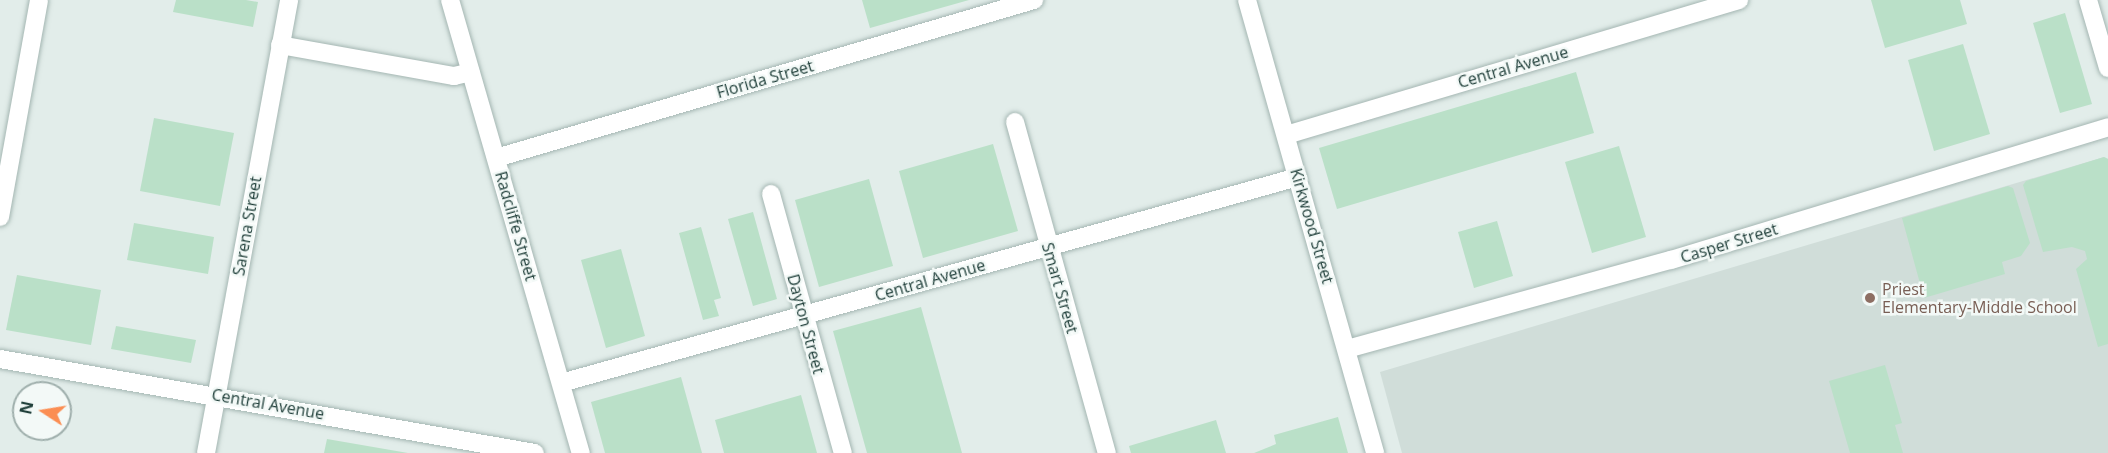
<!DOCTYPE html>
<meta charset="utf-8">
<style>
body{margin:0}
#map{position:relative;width:2108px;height:453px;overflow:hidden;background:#e2edea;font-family:"Open Sans",sans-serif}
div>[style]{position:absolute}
.built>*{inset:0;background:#d0ddd9}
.green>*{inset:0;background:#bae0c8}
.roads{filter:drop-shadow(0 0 2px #a4b6b2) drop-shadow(0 0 2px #a4b6b2)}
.minor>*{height:18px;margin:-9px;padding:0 9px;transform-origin:9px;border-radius:9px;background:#fff}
.dots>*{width:16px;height:16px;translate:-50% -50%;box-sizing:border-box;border:3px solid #f3f9f7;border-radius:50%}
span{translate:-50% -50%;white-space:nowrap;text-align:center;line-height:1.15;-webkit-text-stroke:5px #f3f9f7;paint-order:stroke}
.street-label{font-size:16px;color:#21403b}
.education-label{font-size:16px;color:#785e54}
.left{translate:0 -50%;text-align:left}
.north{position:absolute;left:12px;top:381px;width:60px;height:60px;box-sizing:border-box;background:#f3f9f7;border:2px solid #9fafac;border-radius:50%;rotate:282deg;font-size:16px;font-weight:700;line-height:24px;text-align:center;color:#21403b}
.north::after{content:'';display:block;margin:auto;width:21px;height:27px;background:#fb8e53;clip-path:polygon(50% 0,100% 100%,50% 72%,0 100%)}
</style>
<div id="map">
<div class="built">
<i style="clip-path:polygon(2104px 157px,2108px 159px,2108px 453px,1402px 453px,1380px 372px)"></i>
</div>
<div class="green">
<i style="clip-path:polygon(176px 0,246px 0,258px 2px,253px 27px,173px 12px)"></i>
<i style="clip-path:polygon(862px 0,969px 0,870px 28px)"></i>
<i style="clip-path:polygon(1871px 0,1960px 0,1967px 24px,1885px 48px)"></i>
<i style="clip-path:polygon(2065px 13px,2092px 104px,2060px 113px,2033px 23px)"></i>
<i style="clip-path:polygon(1963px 44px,1990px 134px,1934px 151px,1908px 60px)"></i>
<i style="clip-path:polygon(1576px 72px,1594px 133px,1337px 209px,1319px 148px)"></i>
<i style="clip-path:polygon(154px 118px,234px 133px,220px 206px,140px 191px)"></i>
<i style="clip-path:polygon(993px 144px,1018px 231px,923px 258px,899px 171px)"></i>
<i style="clip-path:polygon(1619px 146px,1646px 237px,1592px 253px,1565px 162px)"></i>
<i style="clip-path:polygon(2104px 157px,2108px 159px,2108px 344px,2098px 347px,2076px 269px,2087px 259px,2085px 251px,2072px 247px,2043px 252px,2023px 185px,2026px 181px)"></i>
<i style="clip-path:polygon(869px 179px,893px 266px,819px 287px,795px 200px)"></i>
<i style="clip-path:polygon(2008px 186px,2013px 188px,2030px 243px,2021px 256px,2002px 262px,2005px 274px,1924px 298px,1902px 218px)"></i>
<i style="clip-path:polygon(753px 212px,777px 299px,753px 306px,728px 219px)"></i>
<i style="clip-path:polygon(1497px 221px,1513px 276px,1474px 288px,1458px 232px)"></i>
<i style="clip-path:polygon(134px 223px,214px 237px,208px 274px,127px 260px)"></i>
<i style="clip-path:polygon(701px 227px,721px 298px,714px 300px,719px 316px,703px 320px,679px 233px)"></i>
<i style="clip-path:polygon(621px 249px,645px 336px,606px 348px,581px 260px)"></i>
<i style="clip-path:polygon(17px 275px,101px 290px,91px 345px,6px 330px)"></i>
<i style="clip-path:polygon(921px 307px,962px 453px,867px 453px,833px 331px)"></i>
<i style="clip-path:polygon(116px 326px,196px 340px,191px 363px,111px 349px)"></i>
<i style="clip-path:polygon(1885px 365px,1902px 423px,1895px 425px,1903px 453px,1850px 453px,1829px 381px)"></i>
<i style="clip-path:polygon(681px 377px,702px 453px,605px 453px,591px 402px)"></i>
<i style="clip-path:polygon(801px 395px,817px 453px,724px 453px,715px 420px)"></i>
<i style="clip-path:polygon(1338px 417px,1348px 453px,1254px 453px,1276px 444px,1274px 435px)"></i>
<i style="clip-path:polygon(1216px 420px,1226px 453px,1131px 453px,1129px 446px)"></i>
<i style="clip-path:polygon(327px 439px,408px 453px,324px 453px)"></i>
</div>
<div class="roads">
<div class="minor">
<i style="left:450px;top:0;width:472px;rotate:73.9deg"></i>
<i style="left:1247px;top:0;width:471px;rotate:74.2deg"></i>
<i style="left:2088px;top:0;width:71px;rotate:73.6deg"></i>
<i style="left:280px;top:45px;width:177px;rotate:10.1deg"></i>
<i style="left:454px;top:76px;width:17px;rotate:-13deg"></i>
<i style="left:1015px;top:122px;width:344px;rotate:74.5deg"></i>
<i style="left:1286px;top:135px;width:473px;rotate:-16.6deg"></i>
<i style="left:496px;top:158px;width:561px;rotate:-16.37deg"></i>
<i style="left:771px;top:194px;width:269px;rotate:74.5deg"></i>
<i style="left:0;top:217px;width:220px;rotate:-79.8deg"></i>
<i style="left:1347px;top:349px;width:336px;rotate:-15.4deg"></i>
<i style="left:1671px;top:260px;width:457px;rotate:-16.9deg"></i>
<i style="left:0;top:359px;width:543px;rotate:9.97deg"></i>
<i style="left:561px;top:383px;width:765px;rotate:-15.62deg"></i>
<i style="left:206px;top:453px;width:461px;rotate:-79.6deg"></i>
</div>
</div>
<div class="dots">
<i style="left:1870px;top:298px;background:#8d6e63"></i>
</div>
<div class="street-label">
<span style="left:1513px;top:67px;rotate:-16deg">Central Avenue</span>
<span style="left:765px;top:79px;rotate:-16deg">Florida Street</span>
<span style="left:247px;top:226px;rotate:-80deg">Sarena Street</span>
<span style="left:516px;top:226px;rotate:74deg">Radcliffe Street</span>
<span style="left:1312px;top:226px;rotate:74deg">Kirkwood Street</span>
<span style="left:1729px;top:243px;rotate:-17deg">Casper Street</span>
<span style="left:930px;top:280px;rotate:-16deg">Central Avenue</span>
<span style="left:1060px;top:288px;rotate:74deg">Smart Street</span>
<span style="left:806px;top:324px;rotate:75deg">Dayton Street</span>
<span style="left:268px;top:404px;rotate:10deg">Central Avenue</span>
</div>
<div class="education-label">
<span class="left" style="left:1882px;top:298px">Priest<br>Elementary‑Middle School</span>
</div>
<div class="north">N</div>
</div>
